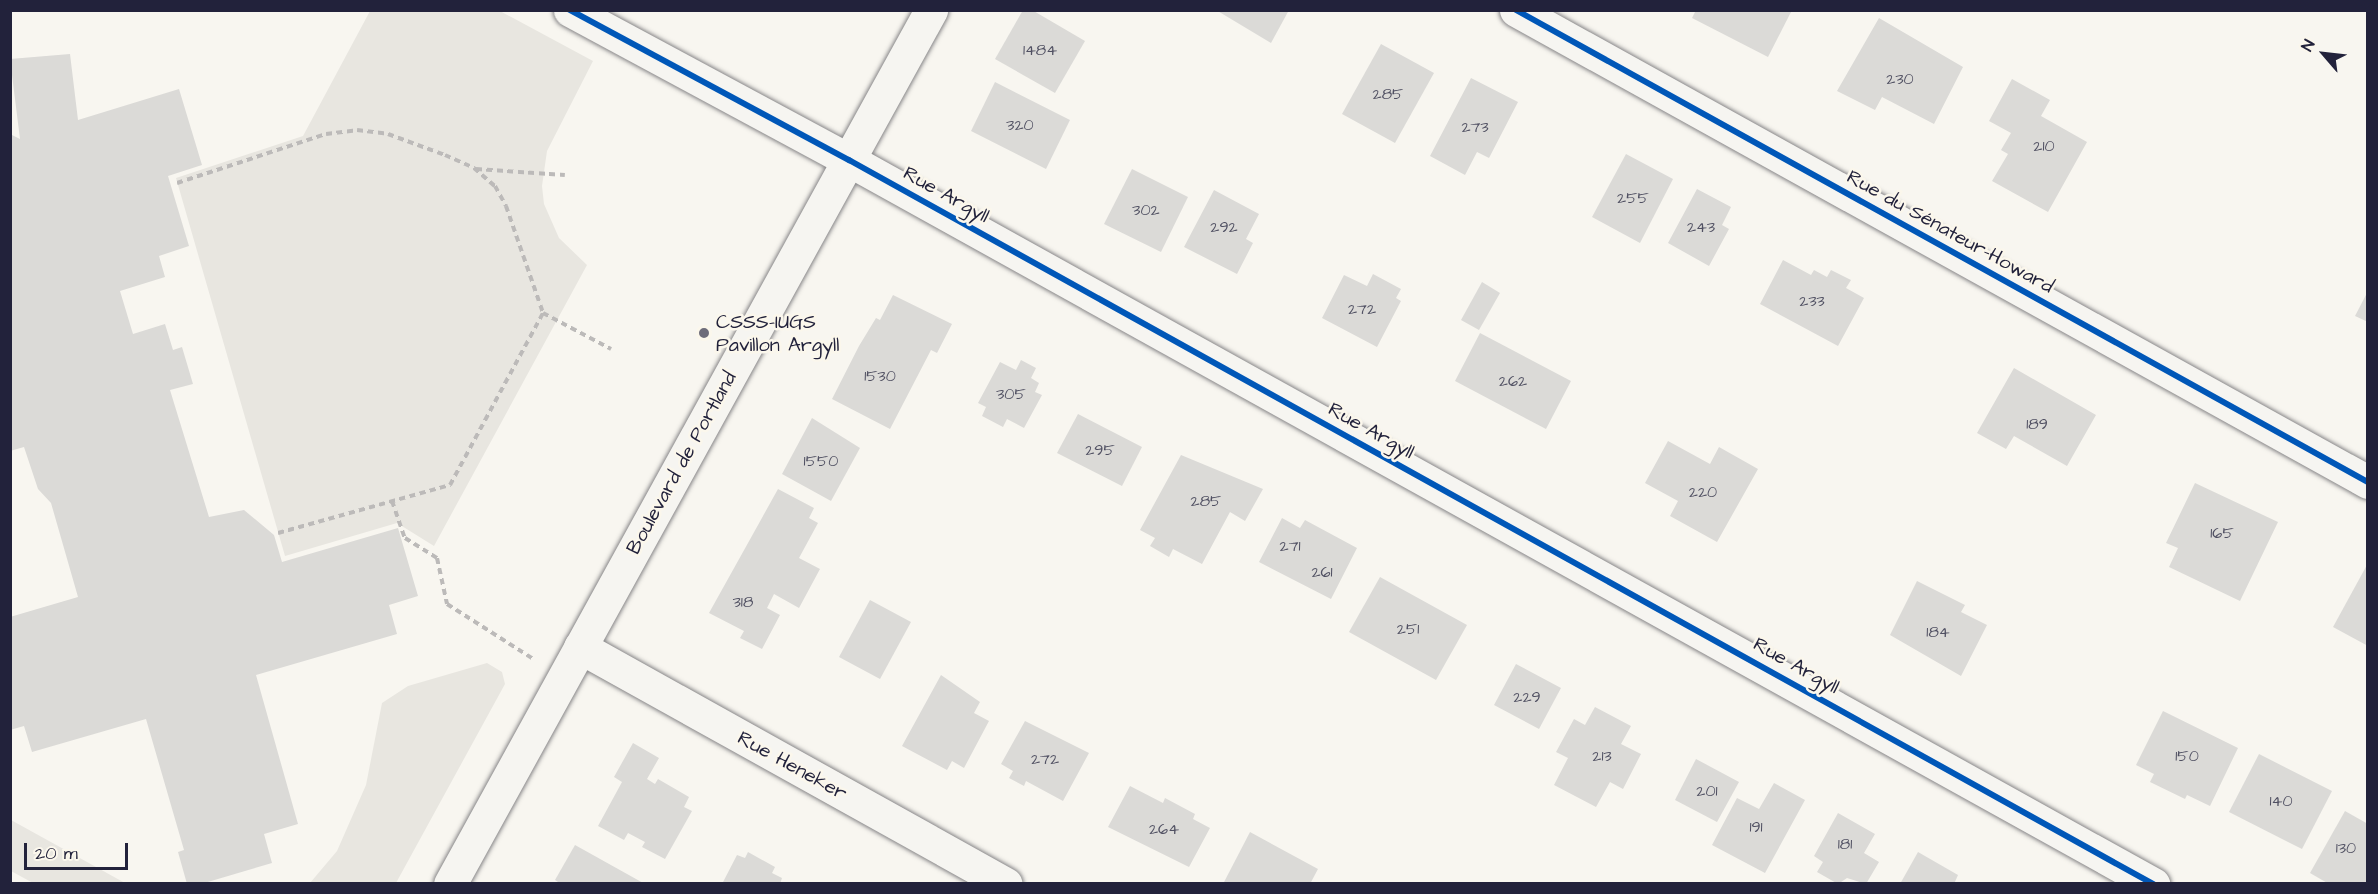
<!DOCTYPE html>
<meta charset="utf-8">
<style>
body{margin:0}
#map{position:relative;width:2378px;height:894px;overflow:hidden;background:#f8f6f0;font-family:"Architects Daughter",sans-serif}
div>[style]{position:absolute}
.green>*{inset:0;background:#e8e6e0}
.building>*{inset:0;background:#dbdad7}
.path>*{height:4px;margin-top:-2px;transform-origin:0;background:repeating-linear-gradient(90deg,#bcbab9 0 6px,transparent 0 10.5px)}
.roads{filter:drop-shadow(0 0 2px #878688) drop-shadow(0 0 2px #878688)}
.minor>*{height:33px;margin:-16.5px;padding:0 16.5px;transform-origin:16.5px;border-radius:16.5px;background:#f6f5f1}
.secondary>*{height:33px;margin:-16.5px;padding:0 16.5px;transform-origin:16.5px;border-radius:16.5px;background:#f6f5f1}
.cycleway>*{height:6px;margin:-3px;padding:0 3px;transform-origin:3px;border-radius:3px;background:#0057b8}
.dots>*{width:16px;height:16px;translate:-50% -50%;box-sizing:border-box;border:3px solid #fbf7ec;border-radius:50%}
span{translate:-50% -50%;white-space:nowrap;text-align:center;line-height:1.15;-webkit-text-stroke:5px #fbf7ec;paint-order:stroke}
.number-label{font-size:16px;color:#505062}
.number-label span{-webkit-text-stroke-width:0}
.street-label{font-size:20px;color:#22223b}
.poi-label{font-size:20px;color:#22223b}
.left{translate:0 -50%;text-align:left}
.frame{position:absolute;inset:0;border:12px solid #22223b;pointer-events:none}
.north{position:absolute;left:2294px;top:24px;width:60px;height:60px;-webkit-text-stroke:4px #fbf7ec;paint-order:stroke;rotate:298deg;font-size:16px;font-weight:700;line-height:24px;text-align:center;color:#22223b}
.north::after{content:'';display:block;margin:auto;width:21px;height:27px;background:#22223b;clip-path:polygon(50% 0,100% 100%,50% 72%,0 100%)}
.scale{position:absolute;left:24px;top:843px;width:104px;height:27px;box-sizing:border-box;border:3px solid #22223b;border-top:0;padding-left:8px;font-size:18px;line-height:21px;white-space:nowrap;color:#22223b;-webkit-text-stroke:4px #fbf7ec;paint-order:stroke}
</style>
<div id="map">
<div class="green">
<i style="clip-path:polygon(370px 11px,500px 11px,593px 61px,547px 151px,542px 186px,544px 204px,559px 238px,587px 265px,434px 546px,397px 523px,285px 556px,176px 178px,303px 136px)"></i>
<i style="clip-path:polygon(487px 663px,502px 672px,505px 684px,396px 883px,310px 883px,337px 851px,366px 785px,382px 703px,408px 686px)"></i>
<i style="clip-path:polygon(11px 820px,125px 883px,33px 883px,11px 871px)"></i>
</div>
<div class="building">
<i style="clip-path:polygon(1023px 10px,1032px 10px,1085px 41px,1055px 93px,995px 59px)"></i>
<i style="clip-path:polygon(1216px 10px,1289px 10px,1271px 43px)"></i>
<i style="clip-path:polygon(1696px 10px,1792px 10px,1768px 57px,1692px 18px)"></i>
<i style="clip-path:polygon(1879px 18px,1963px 67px,1934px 124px,1882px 97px,1875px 110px,1837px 91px)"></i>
<i style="clip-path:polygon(1381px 44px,1434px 73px,1395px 143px,1342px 114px)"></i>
<i style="clip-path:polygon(70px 54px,78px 120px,179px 89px,202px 165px,168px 176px,189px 246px,159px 256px,165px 277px,120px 291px,133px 334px,165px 324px,173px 350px,182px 347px,193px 384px,170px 390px,209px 517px,244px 510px,274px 535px,282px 562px,398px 528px,418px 596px,389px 605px,397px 634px,256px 675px,298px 824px,264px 834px,272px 863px,201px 884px,187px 884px,178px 852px,184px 850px,146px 719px,32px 752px,24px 726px,10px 730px,10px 617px,78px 597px,51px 503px,38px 489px,24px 447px,10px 451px,10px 134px,20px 139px,10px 59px)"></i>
<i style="clip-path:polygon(1471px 78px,1518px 102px,1489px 158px,1477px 152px,1465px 175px,1430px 156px)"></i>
<i style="clip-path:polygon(2012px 79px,2050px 100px,2041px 116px,2087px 142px,2048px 212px,1992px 181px,2008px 154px,2001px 150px,2011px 133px,1989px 121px)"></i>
<i style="clip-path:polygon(995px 82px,1070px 120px,1046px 169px,971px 131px)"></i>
<i style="clip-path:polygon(1626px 154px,1673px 179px,1640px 243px,1592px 217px)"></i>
<i style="clip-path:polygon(1132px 169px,1188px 197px,1161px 252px,1104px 224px)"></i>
<i style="clip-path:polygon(1697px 189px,1731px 207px,1722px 225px,1729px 229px,1709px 266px,1668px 243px)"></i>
<i style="clip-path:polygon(1214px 190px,1259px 214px,1246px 239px,1253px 243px,1237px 274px,1184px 247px)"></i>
<i style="clip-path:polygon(1783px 260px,1811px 275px,1814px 270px,1827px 277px,1831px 270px,1851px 280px,1846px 288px,1864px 298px,1838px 346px,1760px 304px)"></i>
<i style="clip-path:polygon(1373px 274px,1401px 289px,1396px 298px,1401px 301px,1377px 347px,1322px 318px,1344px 275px,1367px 286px)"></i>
<i style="clip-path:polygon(1482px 282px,1500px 293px,1479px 330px,1461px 320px)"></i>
<i style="clip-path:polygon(2368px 291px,2368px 322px,2355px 316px)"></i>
<i style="clip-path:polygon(893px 295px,952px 324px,937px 353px,931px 350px,890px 429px,832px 399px,859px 346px,876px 318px,880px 320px)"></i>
<i style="clip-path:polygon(1480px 333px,1571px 381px,1546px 429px,1455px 381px)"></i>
<i style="clip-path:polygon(1021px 360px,1036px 368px,1031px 378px,1039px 383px,1035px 392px,1042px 395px,1024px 428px,1007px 419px,1003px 427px,982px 416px,986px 407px,978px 403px,1000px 362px,1016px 370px)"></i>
<i style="clip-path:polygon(2014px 368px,2096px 415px,2067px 466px,2014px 436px,2006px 449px,1977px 433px)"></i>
<i style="clip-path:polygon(1078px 414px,1142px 447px,1122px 486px,1057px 453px)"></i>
<i style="clip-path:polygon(812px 418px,860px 448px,831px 501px,782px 474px)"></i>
<i style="clip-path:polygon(1668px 441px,1710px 464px,1719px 447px,1758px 469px,1717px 542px,1670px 516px,1678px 501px,1645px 483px)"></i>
<i style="clip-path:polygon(1181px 455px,1263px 489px,1245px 521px,1230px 512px,1202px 564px,1173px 549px,1169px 557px,1150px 546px,1155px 538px,1140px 530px)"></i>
<i style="clip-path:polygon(2195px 483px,2278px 522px,2240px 601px,2169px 567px,2178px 548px,2166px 543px)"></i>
<i style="clip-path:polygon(778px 489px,814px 508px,809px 518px,818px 523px,799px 558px,820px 569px,799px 608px,774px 594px,767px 608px,780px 615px,762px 649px,740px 638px,744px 631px,709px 613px)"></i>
<i style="clip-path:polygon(1282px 518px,1300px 528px,1305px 520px,1357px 548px,1331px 599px,1259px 562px)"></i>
<i style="clip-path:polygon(2368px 563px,2368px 646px,2333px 627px)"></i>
<i style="clip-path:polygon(1380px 577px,1467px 625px,1436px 680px,1349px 632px)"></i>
<i style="clip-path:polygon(1917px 581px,1965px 605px,1961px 612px,1987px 625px,1961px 676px,1890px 635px)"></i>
<i style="clip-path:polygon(870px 600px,911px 622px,880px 679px,839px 657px)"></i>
<i style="clip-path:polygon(1516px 664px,1561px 688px,1539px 729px,1494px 705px)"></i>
<i style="clip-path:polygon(941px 675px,980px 702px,974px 713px,989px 721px,964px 768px,952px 761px,947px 770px,902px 746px)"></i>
<i style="clip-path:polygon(1595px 707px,1631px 726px,1621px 744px,1641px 754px,1623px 789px,1610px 782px,1596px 807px,1554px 785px,1568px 758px,1556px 752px,1574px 719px,1585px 725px)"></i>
<i style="clip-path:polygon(2163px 711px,2238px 748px,2210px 806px,2187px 795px,2185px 799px,2150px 782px,2154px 774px,2136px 765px)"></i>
<i style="clip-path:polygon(1025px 721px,1089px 753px,1063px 801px,1026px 781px,1024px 786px,1009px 778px,1013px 771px,1001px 764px)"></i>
<i style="clip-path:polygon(633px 743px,659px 758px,647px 779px,655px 784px,658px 779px,689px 797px,684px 807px,692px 811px,665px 859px,642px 847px,645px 842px,628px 833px,624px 840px,598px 826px,622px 782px,614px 777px)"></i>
<i style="clip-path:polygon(2259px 754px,2332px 791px,2302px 849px,2229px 812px)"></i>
<i style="clip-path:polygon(1696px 759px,1739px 782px,1717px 822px,1675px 800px)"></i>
<i style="clip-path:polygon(1774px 783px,1805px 800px,1765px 873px,1712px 845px,1737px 798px,1759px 809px)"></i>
<i style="clip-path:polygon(1130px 786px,1163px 803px,1165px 798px,1195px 814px,1193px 819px,1210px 828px,1189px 867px,1108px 827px)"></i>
<i style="clip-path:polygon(2345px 811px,2368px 824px,2368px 884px,2329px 884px,2310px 873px)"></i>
<i style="clip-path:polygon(1838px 813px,1875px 834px,1864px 853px,1879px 862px,1866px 884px,1847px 878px,1838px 884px,1817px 872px,1823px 862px,1814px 856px)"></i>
<i style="clip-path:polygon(1250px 832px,1318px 869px,1310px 884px,1223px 884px)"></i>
<i style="clip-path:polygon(575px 845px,645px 884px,561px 884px,555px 880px)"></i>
<i style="clip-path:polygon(748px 852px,775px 867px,772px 873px,782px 878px,780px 884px,722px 884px,737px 855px,745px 858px)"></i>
<i style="clip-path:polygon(1918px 852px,1958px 875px,1954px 884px,1900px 884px)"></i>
</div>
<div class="path">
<i style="left:476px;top:169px;width:89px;rotate:3.9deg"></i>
<i style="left:177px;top:183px;width:157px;rotate:-18.2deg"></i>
<i style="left:326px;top:134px;width:31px;rotate:-7deg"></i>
<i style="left:357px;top:130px;width:31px;rotate:7deg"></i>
<i style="left:388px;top:134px;width:61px;rotate:20.2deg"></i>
<i style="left:445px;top:155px;width:32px;rotate:24deg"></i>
<i style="left:474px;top:168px;width:28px;rotate:41deg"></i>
<i style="left:495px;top:186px;width:23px;rotate:61deg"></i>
<i style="left:506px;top:206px;width:113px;rotate:70.9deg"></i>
<i style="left:543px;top:313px;width:77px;rotate:27.9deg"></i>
<i style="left:392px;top:501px;width:39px;rotate:71deg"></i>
<i style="left:405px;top:538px;width:38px;rotate:32deg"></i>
<i style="left:437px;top:558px;width:47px;rotate:77.7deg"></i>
<i style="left:447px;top:604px;width:104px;rotate:32.5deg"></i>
<i style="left:278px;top:533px;width:179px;rotate:-15.6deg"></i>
<i style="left:450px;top:485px;width:196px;rotate:-61.6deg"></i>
</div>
<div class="roads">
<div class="minor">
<i style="left:570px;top:10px;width:317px;rotate:28.3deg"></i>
<i style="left:849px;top:160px;width:1492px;rotate:29.04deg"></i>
<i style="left:1516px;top:10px;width:974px;rotate:28.99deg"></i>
<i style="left:580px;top:647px;width:487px;rotate:29.1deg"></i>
</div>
<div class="secondary">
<i style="left:450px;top:884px;width:998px;rotate:-61.17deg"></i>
</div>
</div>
<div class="cycleway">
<i style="left:570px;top:10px;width:317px;rotate:28.3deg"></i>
<i style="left:849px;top:160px;width:1492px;rotate:29.04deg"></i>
<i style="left:1516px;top:10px;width:974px;rotate:28.99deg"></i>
</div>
<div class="dots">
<i style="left:704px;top:333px;background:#6d6c7a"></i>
</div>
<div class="number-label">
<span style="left:1040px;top:50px">1484</span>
<span style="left:1900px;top:79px">230</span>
<span style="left:1388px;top:94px">285</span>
<span style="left:1020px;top:125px">320</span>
<span style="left:1475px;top:127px">273</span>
<span style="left:2044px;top:146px">210</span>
<span style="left:1633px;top:198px">255</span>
<span style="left:1146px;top:210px">302</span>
<span style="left:1224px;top:227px">292</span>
<span style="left:1701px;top:227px">243</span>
<span style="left:1812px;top:301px">233</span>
<span style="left:1362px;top:309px">272</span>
<span style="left:880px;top:376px">1530</span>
<span style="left:1513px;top:381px">262</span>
<span style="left:1011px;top:394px">305</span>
<span style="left:2037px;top:424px">189</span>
<span style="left:1100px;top:450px">295</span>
<span style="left:821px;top:461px">1550</span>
<span style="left:1703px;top:492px">220</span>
<span style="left:1206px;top:501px">285</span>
<span style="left:2222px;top:533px">165</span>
<span style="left:1290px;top:546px">271</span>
<span style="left:1322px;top:572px">261</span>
<span style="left:743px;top:602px">318</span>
<span style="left:1408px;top:629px">251</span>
<span style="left:1938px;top:632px">184</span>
<span style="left:1527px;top:697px">229</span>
<span style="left:1602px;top:756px">213</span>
<span style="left:2187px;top:756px">150</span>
<span style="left:1045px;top:759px">272</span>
<span style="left:1707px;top:791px">201</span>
<span style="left:2281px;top:801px">140</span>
<span style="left:1756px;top:827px">191</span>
<span style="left:1164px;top:829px">264</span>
<span style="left:1845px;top:844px">181</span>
<span style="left:2346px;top:848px">130</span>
</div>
<div class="street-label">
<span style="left:946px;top:195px;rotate:29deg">Rue Argyll</span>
<span style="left:1950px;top:232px;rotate:29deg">Rue du Sénateur-Howard</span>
<span style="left:1371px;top:431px;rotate:29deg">Rue Argyll</span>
<span style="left:682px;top:463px;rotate:-61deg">Boulevard de Portland</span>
<span style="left:1796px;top:666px;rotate:29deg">Rue Argyll</span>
<span style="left:792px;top:766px;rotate:29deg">Rue Heneker</span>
</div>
<div class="poi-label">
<span class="left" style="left:716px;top:334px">CSSS-IUGS<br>Pavillon Argyll</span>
</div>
<div class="frame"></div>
<div class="north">N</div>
<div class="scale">20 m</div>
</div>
